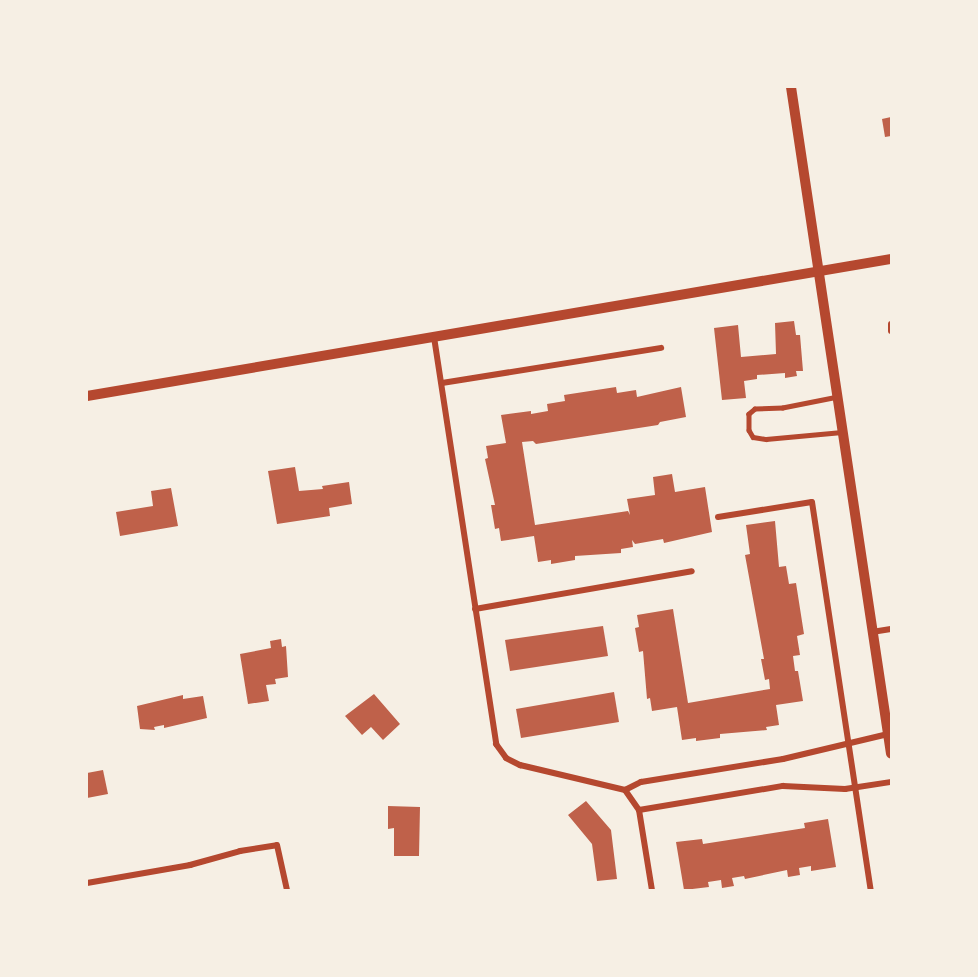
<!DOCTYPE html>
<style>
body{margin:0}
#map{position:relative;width:978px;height:977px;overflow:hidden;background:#f6efe4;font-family:"Nunito Sans",sans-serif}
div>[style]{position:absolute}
.building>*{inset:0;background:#bf614a}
.service>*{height:4.5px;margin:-2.25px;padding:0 2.25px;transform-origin:2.25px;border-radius:2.25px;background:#b5482f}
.minor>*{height:6px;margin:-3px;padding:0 3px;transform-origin:3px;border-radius:3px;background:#b5482f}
.tertiary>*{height:10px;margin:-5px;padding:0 5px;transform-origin:5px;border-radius:5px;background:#b5482f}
span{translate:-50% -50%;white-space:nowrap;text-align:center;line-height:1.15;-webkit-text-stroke:4.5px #f6efe4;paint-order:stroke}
.frame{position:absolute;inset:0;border:88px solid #f6efe4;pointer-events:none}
</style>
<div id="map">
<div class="building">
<i style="clip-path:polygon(891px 117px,891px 136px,885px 137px,882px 119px)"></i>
<i style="clip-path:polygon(794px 321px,796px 335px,800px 335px,803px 371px,796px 371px,797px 376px,785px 378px,785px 373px,757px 375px,757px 379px,744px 381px,746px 398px,722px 400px,714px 328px,738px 325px,741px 357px,776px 354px,775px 323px)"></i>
<i style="clip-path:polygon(616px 387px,617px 393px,636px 390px,637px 397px,681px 387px,686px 417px,660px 422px,658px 425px,536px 444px,533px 441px,522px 442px,535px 525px,628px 511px,630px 515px,627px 499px,655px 495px,653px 477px,672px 474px,675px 492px,705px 487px,712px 532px,664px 543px,663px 539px,635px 544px,632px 540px,633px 547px,621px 549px,621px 553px,575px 556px,575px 560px,551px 564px,551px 560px,538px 562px,534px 536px,501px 541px,499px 528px,495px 529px,491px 505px,495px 505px,485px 459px,488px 458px,486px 446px,506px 443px,501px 415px,531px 411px,531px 414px,548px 411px,547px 404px,565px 401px,564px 395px)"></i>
<i style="clip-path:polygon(295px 467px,299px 491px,323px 489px,322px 486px,349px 482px,352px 504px,329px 508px,330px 516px,277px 524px,268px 471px)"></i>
<i style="clip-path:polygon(171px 488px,178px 526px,120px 536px,116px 512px,153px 506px,151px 491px)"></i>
<i style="clip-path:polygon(775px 521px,779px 567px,786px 566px,789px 584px,796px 583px,804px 634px,797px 636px,800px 655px,793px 656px,795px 671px,798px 671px,803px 701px,776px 705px,779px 725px,766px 727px,767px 730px,720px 734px,720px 738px,696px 741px,696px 738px,682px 740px,677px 707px,652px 711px,650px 698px,647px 699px,643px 651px,639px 652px,635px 628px,639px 627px,637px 615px,673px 609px,688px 703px,770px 689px,769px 679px,765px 680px,761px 659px,764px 659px,745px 555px,750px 554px,746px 525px)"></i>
<i style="clip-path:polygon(603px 626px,608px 656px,510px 671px,505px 640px)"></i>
<i style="clip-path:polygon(281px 639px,282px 647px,286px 646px,288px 677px,275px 679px,276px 684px,266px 685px,269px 701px,248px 704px,240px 654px,271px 648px,270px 641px)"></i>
<i style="clip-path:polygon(614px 692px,619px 722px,521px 738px,516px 709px)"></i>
<i style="clip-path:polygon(374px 694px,400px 724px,383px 740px,371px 727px,362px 735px,345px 716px)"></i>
<i style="clip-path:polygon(183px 695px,183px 699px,203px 696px,207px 718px,164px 728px,164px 725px,154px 727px,155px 730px,140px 729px,137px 706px)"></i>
<i style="clip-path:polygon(103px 770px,108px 794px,87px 798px,87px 773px)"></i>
<i style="clip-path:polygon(586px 801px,611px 830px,617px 879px,597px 881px,592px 844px,568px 815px)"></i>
<i style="clip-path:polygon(388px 806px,420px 807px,419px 856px,394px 856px,394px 828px,388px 829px)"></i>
<i style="clip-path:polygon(828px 819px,836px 867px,811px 871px,811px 866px,799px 868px,800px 875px,788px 877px,787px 870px,745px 879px,744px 876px,732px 878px,734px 886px,722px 888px,721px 880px,708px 882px,709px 887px,684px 890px,676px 842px,702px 839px,703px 844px,805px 828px,804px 823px)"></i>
</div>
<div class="service">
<i style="left:838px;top:397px;width:56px;rotate:168.7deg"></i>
<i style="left:783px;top:408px;width:28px;rotate:178deg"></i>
<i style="left:755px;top:409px;width:8px;rotate:140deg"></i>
<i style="left:749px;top:414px;width:16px;rotate:90deg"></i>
<i style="left:749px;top:430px;width:8px;rotate:60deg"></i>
<i style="left:753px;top:437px;width:13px;rotate:9deg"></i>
<i style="left:766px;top:439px;width:76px;rotate:-5.3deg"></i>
</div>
<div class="minor">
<i style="left:891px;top:324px;width:7px;rotate:90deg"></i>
<i style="left:434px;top:337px;width:412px;rotate:81.3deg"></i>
<i style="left:496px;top:744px;width:17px;rotate:54deg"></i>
<i style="left:506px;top:758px;width:16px;rotate:27deg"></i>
<i style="left:520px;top:765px;width:108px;rotate:13.4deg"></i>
<i style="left:625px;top:790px;width:24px;rotate:55deg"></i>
<i style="left:639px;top:810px;width:81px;rotate:80.8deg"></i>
<i style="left:442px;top:383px;width:222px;rotate:-9.1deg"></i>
<i style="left:718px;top:517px;width:95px;rotate:-9.1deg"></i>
<i style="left:812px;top:502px;width:392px;rotate:81.4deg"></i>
<i style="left:475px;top:609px;width:220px;rotate:-9.9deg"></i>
<i style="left:872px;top:632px;width:19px;rotate:-9deg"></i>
<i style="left:625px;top:790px;width:18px;rotate:-27deg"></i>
<i style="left:641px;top:782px;width:144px;rotate:-9.2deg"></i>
<i style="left:783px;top:759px;width:108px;rotate:-13.4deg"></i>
<i style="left:639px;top:810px;width:146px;rotate:-9.5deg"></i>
<i style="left:783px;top:786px;width:62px;rotate:2.8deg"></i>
<i style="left:845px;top:789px;width:47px;rotate:-8.7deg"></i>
<i style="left:87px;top:883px;width:105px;rotate:-9.9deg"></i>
<i style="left:190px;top:865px;width:52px;rotate:-15.6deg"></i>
<i style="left:240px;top:851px;width:37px;rotate:-9deg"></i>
<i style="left:277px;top:845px;width:46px;rotate:77.5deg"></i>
</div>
<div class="tertiary">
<i style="left:791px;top:87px;width:674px;rotate:81.47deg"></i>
<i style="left:87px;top:396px;width:816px;rotate:-9.67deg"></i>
</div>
<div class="frame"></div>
</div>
